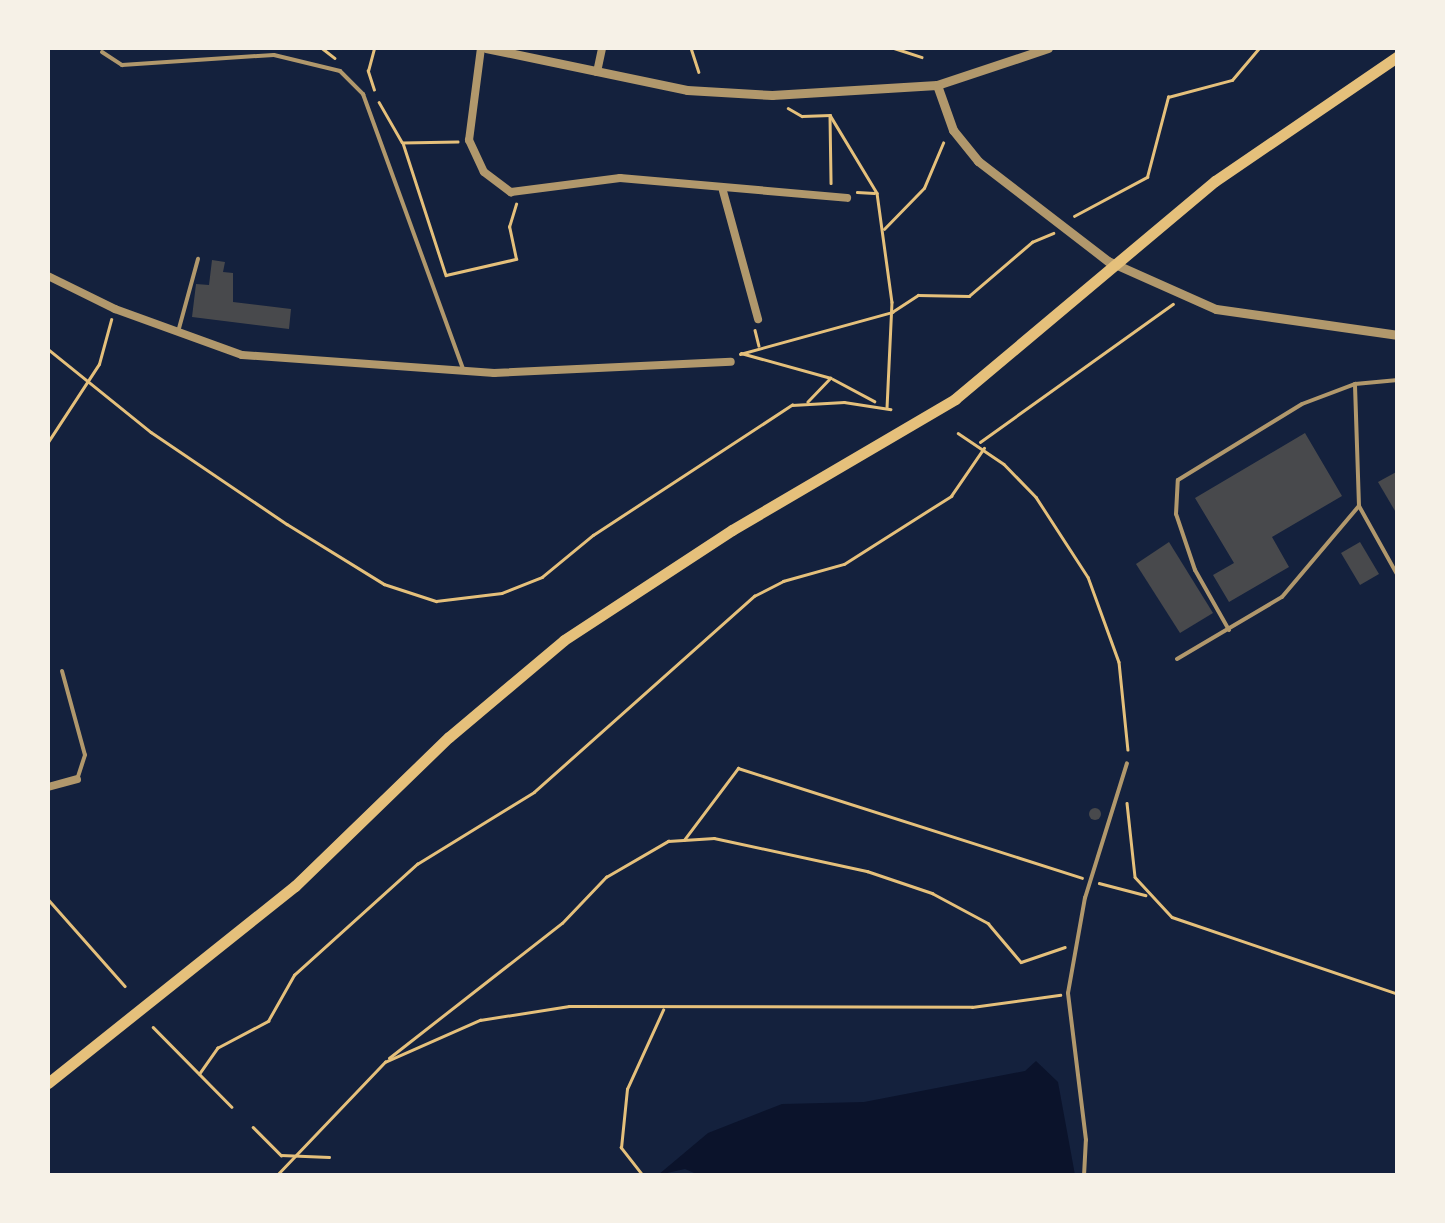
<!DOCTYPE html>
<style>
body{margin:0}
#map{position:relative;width:1445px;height:1223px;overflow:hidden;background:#14213d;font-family:"DM Sans",sans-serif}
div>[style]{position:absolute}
.water>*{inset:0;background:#0b132b}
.building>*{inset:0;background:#48494c}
.round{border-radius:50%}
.path>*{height:2.5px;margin:-1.25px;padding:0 1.25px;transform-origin:1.25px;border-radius:1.25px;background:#e5c07b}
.service>*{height:4px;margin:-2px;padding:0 2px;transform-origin:2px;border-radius:2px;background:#b1986c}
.minor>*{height:8px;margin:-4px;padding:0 4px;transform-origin:4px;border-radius:4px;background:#b1986c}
.tertiary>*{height:9px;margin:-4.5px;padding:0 4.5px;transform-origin:4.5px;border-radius:4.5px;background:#b1986c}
.primary>*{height:11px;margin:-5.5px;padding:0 5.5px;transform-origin:5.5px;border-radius:5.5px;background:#e5c07b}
span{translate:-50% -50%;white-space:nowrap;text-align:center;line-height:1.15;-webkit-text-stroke:9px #f6f1e7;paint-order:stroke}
.frame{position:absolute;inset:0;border:50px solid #f6f1e7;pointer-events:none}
</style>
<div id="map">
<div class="water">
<i style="clip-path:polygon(1036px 1061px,1058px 1082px,1075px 1175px,701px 1176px,685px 1169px,658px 1175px,708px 1133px,782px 1104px,864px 1102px,1025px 1071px)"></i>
</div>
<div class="building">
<i style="clip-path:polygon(212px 260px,225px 262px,223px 272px,233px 273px,233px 302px,291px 309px,289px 329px,192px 317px,196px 284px,209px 285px)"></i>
<i style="clip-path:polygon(1305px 433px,1342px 496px,1272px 537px,1289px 567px,1229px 602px,1213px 575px,1234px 563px,1195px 498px)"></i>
<i style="clip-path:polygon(1398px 471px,1398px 516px,1378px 482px)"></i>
<i style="clip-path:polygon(1169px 542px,1213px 613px,1180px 633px,1136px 564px)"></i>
<i style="clip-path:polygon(1360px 542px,1379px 574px,1360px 585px,1341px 553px)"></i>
<i class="round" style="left:1089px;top:808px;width:12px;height:12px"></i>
</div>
<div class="path">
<i style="left:322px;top:48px;width:16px;rotate:38deg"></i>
<i style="left:691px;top:48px;width:25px;rotate:72deg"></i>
<i style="left:894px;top:48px;width:29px;rotate:18deg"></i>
<i style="left:374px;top:90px;width:20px;rotate:-108deg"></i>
<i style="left:368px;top:71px;width:24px;rotate:-75deg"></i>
<i style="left:379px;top:102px;width:46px;rotate:60.1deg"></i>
<i style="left:788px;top:108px;width:16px;rotate:30deg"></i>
<i style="left:802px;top:116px;width:28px;rotate:-2deg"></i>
<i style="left:830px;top:115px;width:91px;rotate:58.9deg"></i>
<i style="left:877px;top:193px;width:110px;rotate:82.2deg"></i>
<i style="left:892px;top:302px;width:105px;rotate:92.7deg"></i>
<i style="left:830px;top:116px;width:67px;rotate:89.1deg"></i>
<i style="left:458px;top:142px;width:55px;rotate:179deg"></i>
<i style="left:403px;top:143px;width:139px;rotate:72deg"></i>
<i style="left:446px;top:275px;width:72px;rotate:-12.9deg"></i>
<i style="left:516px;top:259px;width:33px;rotate:-102deg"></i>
<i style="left:509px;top:227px;width:24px;rotate:-73deg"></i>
<i style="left:857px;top:192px;width:17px;rotate:3deg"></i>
<i style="left:1074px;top:216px;width:83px;rotate:-28.1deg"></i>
<i style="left:1147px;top:177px;width:83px;rotate:-75.3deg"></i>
<i style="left:1168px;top:97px;width:66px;rotate:-14.9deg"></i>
<i style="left:1232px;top:80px;width:42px;rotate:-49.8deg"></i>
<i style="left:884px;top:229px;width:57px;rotate:-45.7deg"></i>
<i style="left:924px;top:188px;width:49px;rotate:-67.1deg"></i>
<i style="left:755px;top:330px;width:16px;rotate:76deg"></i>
<i style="left:48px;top:349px;width:132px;rotate:38.9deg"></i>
<i style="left:151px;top:432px;width:164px;rotate:34.1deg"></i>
<i style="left:287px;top:524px;width:114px;rotate:31.7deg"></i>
<i style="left:384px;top:584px;width:55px;rotate:18.1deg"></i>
<i style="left:436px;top:601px;width:66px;rotate:-6.9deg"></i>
<i style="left:502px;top:593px;width:43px;rotate:-21.8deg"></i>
<i style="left:542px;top:577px;width:66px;rotate:-39.5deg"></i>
<i style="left:593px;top:535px;width:238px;rotate:-33.2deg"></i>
<i style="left:792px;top:405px;width:52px;rotate:-3.3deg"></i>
<i style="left:844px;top:402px;width:47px;rotate:8.7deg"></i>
<i style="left:741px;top:353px;width:93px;rotate:15.5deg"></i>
<i style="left:831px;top:378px;width:33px;rotate:134deg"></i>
<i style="left:740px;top:354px;width:158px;rotate:-15.4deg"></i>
<i style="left:892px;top:312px;width:31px;rotate:-33deg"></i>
<i style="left:918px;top:295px;width:51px;rotate:1.1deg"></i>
<i style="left:969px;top:296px;width:83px;rotate:-40.6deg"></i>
<i style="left:1032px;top:242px;width:23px;rotate:-23deg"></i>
<i style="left:833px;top:379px;width:47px;rotate:28.2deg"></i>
<i style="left:958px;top:433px;width:55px;rotate:34deg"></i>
<i style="left:1004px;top:464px;width:46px;rotate:45.9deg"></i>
<i style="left:1036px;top:497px;width:95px;rotate:57deg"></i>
<i style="left:1088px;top:577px;width:90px;rotate:70deg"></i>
<i style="left:1119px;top:662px;width:88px;rotate:84.2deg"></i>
<i style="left:48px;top:442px;width:93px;rotate:-56.8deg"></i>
<i style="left:99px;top:364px;width:46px;rotate:-74.7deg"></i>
<i style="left:980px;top:442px;width:237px;rotate:-35.6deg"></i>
<i style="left:1127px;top:803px;width:74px;rotate:83.8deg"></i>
<i style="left:1135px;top:877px;width:54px;rotate:47.2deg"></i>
<i style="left:1172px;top:917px;width:239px;rotate:18.8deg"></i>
<i style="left:684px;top:840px;width:90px;rotate:-53.1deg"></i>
<i style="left:738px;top:768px;width:361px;rotate:17.7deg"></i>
<i style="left:1099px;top:883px;width:48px;rotate:14.6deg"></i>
<i style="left:48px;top:899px;width:116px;rotate:48.5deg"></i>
<i style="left:153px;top:1027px;width:112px;rotate:45.4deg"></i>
<i style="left:389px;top:1058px;width:219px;rotate:-38deg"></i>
<i style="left:562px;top:923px;width:64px;rotate:-46.3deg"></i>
<i style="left:606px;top:877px;width:72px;rotate:-30.1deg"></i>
<i style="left:668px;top:841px;width:46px;rotate:-3.7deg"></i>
<i style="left:714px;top:838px;width:157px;rotate:12.2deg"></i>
<i style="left:867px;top:871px;width:69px;rotate:18.7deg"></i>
<i style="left:932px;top:893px;width:64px;rotate:28.2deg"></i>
<i style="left:988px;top:923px;width:51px;rotate:49.8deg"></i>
<i style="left:1021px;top:962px;width:46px;rotate:-18.8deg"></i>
<i style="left:199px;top:1074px;width:32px;rotate:-55deg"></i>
<i style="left:217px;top:1048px;width:58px;rotate:-27.9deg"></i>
<i style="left:268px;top:1021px;width:53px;rotate:-60.5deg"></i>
<i style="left:294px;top:975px;width:166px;rotate:-42.1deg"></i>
<i style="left:417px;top:864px;width:137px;rotate:-31.6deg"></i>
<i style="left:534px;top:792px;width:295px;rotate:-41.7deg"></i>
<i style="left:754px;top:596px;width:33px;rotate:-27deg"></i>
<i style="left:783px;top:581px;width:63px;rotate:-15.6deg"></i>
<i style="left:844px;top:564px;width:127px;rotate:-32.4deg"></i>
<i style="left:951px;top:496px;width:58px;rotate:-55.5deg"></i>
<i style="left:253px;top:1127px;width:40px;rotate:45deg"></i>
<i style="left:281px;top:1155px;width:48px;rotate:2.4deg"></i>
<i style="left:276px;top:1176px;width:158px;rotate:-46.3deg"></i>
<i style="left:385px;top:1062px;width:104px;rotate:-23.9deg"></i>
<i style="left:480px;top:1020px;width:90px;rotate:-8.9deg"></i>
<i style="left:569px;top:1006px;width:403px;rotate:0.1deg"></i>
<i style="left:972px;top:1007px;width:89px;rotate:-7.8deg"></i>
<i style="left:643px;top:1176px;width:36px;rotate:-128deg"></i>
<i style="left:621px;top:1148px;width:59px;rotate:-84.2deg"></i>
<i style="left:627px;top:1089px;width:87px;rotate:-65.5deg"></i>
</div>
<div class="service">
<i style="left:102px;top:52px;width:24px;rotate:33deg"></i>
<i style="left:122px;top:65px;width:152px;rotate:-3.8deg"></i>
<i style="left:274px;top:55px;width:68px;rotate:13.6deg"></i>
<i style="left:340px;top:71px;width:33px;rotate:45deg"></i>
<i style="left:363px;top:94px;width:295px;rotate:70deg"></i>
<i style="left:178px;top:332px;width:76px;rotate:-74.7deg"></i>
<i style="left:1359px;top:506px;width:80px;rotate:60.9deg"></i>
<i style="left:1229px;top:630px;width:69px;rotate:-119.5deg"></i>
<i style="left:1195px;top:570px;width:59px;rotate:-108.7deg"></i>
<i style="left:1176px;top:514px;width:34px;rotate:-87deg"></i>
<i style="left:1178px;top:480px;width:145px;rotate:-31.5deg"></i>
<i style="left:1302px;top:404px;width:57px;rotate:-20.7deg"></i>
<i style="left:1177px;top:659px;width:122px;rotate:-30.6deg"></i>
<i style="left:1282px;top:597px;width:119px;rotate:-49.8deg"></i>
<i style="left:1359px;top:506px;width:122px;rotate:-91.9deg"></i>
<i style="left:1355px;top:384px;width:43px;rotate:-5.3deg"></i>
<i style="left:62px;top:671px;width:87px;rotate:74.7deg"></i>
<i style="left:85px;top:755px;width:25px;rotate:108deg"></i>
<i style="left:1084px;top:1176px;width:36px;rotate:-87deg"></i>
<i style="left:1086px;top:1140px;width:148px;rotate:-97deg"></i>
<i style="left:1068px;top:993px;width:97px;rotate:-79.9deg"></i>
<i style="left:1085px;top:898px;width:141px;rotate:-72.7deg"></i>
</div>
<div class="minor">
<i style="left:481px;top:48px;width:93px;rotate:97.4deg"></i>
<i style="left:469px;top:140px;width:35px;rotate:65deg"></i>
<i style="left:484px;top:172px;width:34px;rotate:37deg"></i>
<i style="left:511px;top:192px;width:110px;rotate:-7.3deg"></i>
<i style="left:620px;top:178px;width:228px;rotate:5deg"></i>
<i style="left:597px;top:72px;width:25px;rotate:-78deg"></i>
<i style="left:723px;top:191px;width:133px;rotate:74.7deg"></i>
<i style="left:48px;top:276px;width:75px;rotate:26.2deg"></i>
<i style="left:115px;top:309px;width:135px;rotate:19.9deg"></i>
<i style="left:242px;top:355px;width:253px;rotate:4.1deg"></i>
<i style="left:494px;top:373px;width:237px;rotate:-2.7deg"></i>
<i style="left:48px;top:787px;width:30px;rotate:-15deg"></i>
</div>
<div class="tertiary">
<i style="left:486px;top:48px;width:205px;rotate:11.8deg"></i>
<i style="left:687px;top:90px;width:85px;rotate:3.4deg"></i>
<i style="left:772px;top:95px;width:165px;rotate:-3.5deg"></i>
<i style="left:937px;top:85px;width:117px;rotate:-18.4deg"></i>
<i style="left:937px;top:85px;width:48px;rotate:70.4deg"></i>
<i style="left:953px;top:130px;width:40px;rotate:51deg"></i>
<i style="left:978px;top:161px;width:164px;rotate:37.6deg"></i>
<i style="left:1108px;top:261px;width:118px;rotate:24deg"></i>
<i style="left:1216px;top:309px;width:184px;rotate:8.1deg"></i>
</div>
<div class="primary">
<i style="left:48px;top:1083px;width:316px;rotate:-38.6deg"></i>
<i style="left:295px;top:886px;width:214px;rotate:-44.1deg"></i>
<i style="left:449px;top:737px;width:150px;rotate:-40.1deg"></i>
<i style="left:564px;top:640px;width:201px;rotate:-33.2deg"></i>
<i style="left:732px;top:530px;width:259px;rotate:-30.4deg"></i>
<i style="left:955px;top:399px;width:339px;rotate:-40deg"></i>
<i style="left:1215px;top:181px;width:222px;rotate:-34.3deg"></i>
</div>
<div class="frame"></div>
</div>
